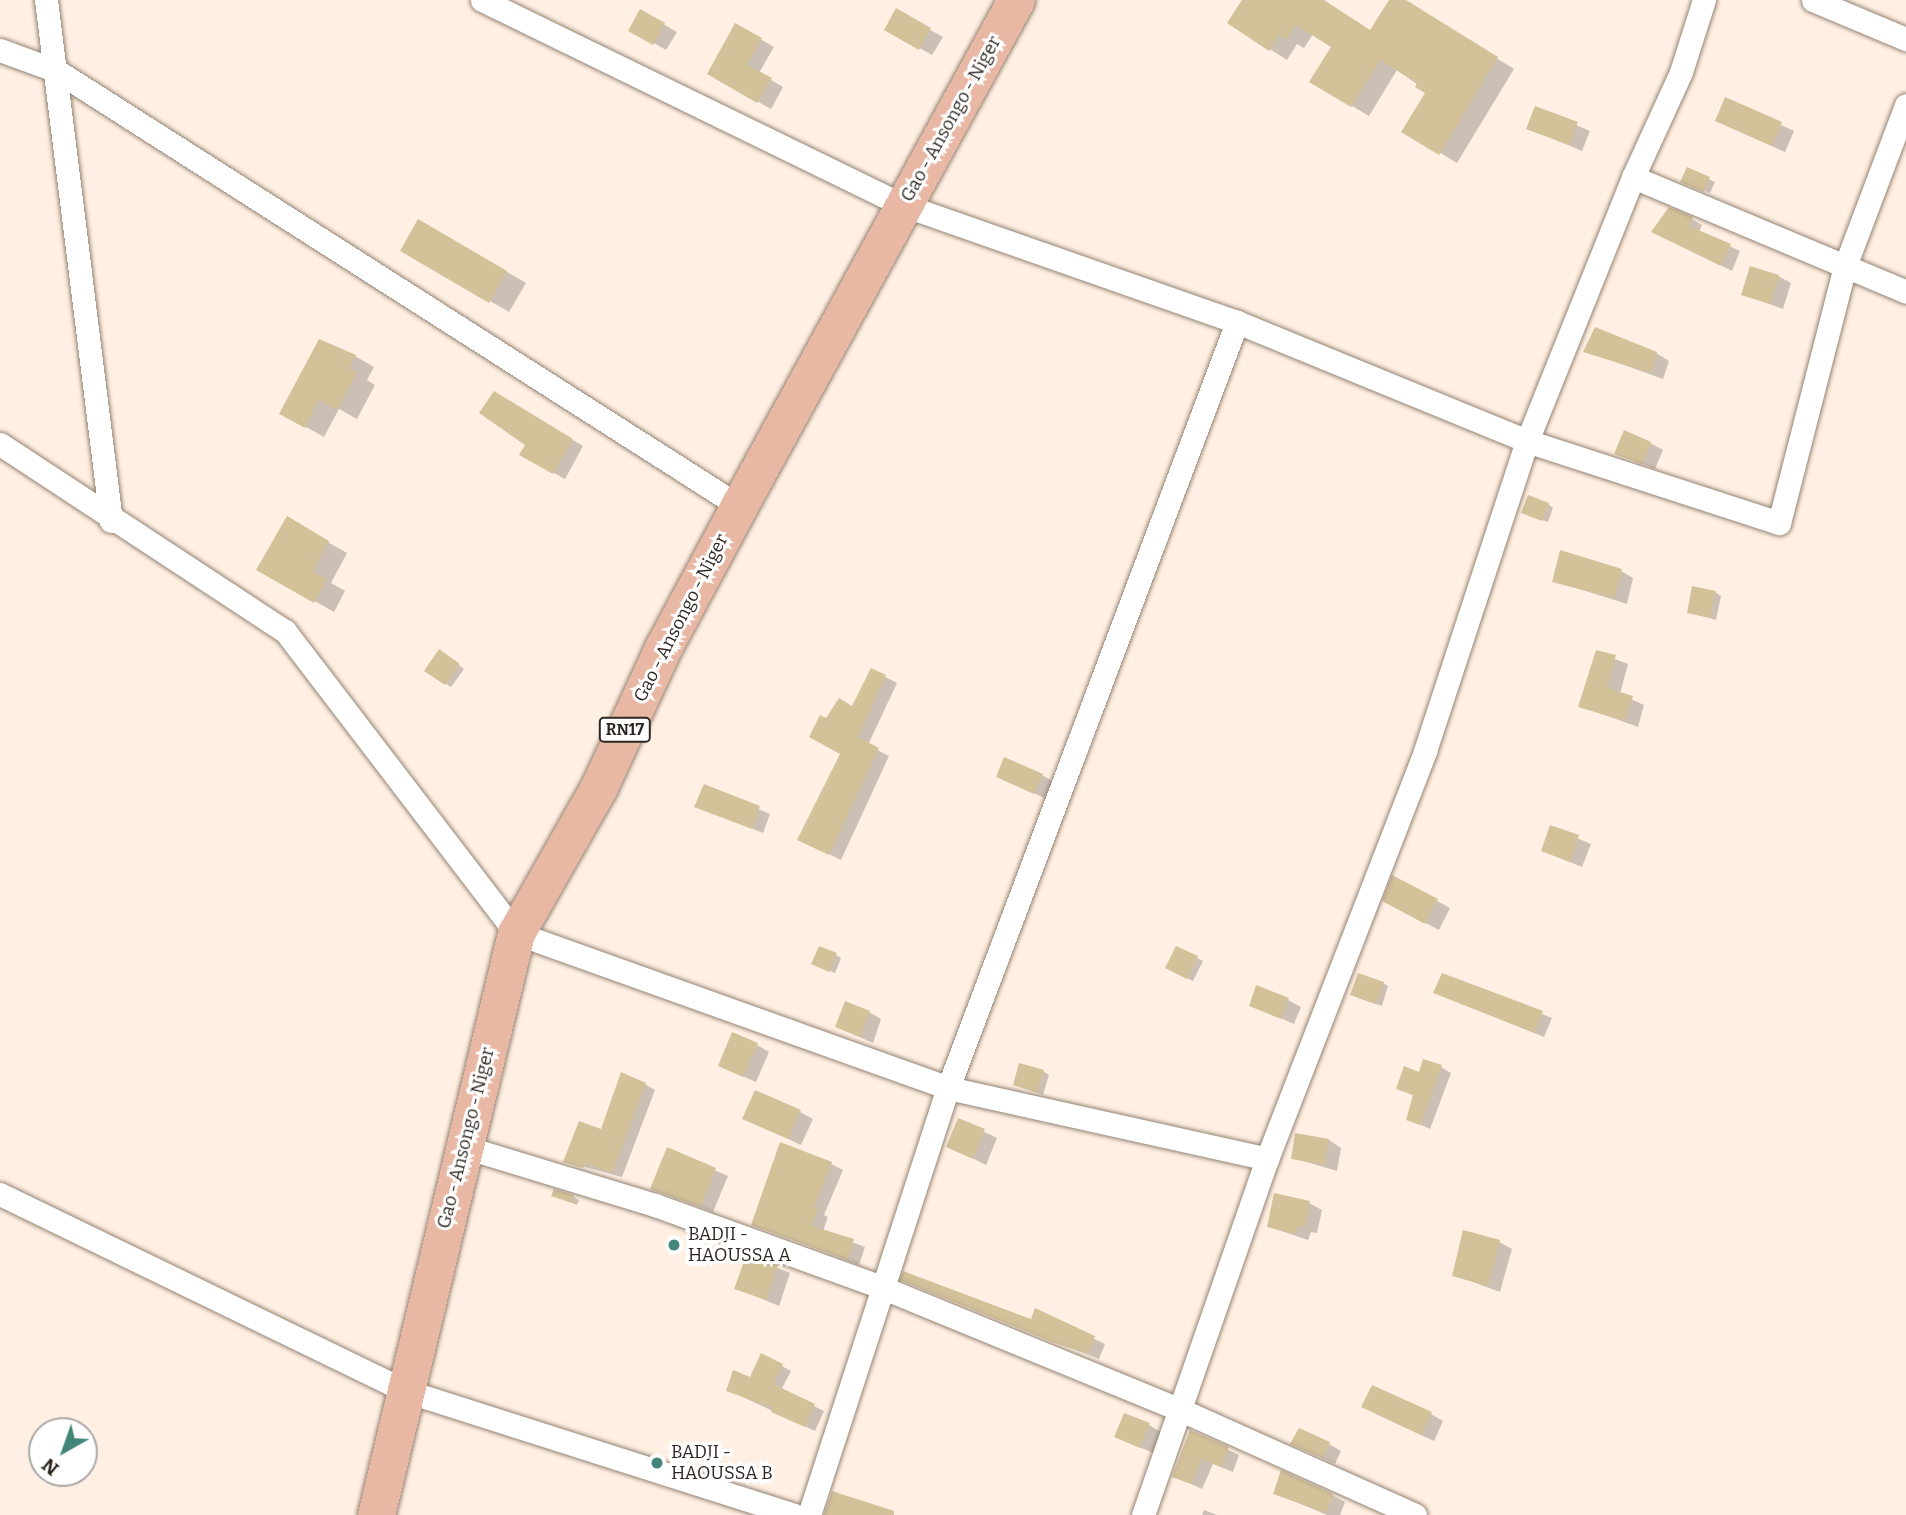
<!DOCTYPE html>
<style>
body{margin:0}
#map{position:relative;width:1906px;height:1515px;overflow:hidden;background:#fff0e3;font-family:Bitter,serif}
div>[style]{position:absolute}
.shadow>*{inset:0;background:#0003}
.building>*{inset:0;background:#d2c199}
.roads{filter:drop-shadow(0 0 2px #938373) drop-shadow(0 0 2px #938373)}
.street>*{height:23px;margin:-11.5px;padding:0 11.5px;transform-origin:11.5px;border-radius:11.5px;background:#fff}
.primary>*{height:37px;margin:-18.5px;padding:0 18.5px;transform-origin:18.5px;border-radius:18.5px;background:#e9b8a5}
.dots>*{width:19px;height:19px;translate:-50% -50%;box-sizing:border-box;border:4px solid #fff;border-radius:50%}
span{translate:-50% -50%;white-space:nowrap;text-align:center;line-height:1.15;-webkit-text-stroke:6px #fff;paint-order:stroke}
.shield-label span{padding:2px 5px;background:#fff;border:2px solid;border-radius:5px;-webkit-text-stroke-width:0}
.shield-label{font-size:16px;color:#2e2721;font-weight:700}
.street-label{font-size:18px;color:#2e2721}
.poi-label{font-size:18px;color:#2e2721}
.left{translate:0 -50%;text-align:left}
.north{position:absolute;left:28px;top:1417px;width:70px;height:70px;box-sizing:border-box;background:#fff;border:2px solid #aba9a6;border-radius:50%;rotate:220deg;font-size:19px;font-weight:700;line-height:28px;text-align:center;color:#2e2721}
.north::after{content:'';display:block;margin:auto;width:24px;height:32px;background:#438679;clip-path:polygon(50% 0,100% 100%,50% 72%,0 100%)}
</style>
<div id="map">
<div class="shadow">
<i style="clip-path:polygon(1244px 0,1314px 0,1371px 31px,1391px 0,1403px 0,1514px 69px,1457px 163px,1404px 131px,1428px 92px,1397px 70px,1369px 116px,1312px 82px,1333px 47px,1313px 34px,1304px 48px,1297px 44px,1287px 60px,1229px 23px)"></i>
<i style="clip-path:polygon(641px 11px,677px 32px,666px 50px,631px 30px)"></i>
<i style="clip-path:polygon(897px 11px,943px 37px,932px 55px,886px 29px)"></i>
<i style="clip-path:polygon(736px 25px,774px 47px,759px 73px,783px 87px,771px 109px,709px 74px)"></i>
<i style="clip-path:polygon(1726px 99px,1794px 131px,1785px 152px,1729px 127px)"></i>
<i style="clip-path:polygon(1536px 108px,1590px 131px,1582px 151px,1528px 128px)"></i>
<i style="clip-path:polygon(1687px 169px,1715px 182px,1710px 193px,1688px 184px)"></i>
<i style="clip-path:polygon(1692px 219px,1702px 225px,1699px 232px,1740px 251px,1732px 271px,1664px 237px)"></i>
<i style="clip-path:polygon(419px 221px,526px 283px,509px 312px,402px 250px)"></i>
<i style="clip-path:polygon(1778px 276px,1791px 283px,1783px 309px,1743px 294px)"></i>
<i style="clip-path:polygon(1585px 351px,1656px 353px,1669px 361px,1663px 379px)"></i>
<i style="clip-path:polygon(355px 356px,374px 367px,367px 380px,375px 385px,357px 419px,339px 409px,324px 437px,281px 413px)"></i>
<i style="clip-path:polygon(494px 393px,583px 446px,565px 479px,521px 455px,527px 444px)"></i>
<i style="clip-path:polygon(1650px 443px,1663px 450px,1655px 469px,1616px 453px)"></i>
<i style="clip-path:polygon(1548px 504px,1553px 508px,1548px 522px,1528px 515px)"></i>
<i style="clip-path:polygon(287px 519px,347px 553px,331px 583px,345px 591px,334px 612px,259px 569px)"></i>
<i style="clip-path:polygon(1621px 571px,1633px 578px,1627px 604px,1554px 581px)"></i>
<i style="clip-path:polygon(1715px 592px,1721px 596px,1716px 620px,1689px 612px)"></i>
<i style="clip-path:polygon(1597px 652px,1628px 664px,1620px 694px,1644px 705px,1638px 727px,1580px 706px)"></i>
<i style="clip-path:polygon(445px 655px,464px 669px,451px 687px,446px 684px)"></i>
<i style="clip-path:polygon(872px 670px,897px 683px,868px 745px,889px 756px,841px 860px,811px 845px,842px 753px,826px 720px,853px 708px)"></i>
<i style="clip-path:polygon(1042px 775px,1054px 782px,1047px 799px,1010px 783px)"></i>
<i style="clip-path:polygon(705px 786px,770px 814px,763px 833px,697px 806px)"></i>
<i style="clip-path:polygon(1551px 827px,1591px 844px,1582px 867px,1543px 851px)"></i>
<i style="clip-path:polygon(1393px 877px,1450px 908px,1439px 930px,1397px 908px)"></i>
<i style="clip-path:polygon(1177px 948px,1203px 961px,1193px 981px,1173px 971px)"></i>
<i style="clip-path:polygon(836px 955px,841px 958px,835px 973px,819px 967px)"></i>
<i style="clip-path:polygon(1443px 975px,1552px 1018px,1544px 1037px,1435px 993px)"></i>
<i style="clip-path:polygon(1383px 983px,1388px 986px,1382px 1006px,1358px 998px)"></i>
<i style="clip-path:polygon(1288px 1000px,1301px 1007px,1294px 1024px,1251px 1005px)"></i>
<i style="clip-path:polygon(869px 1012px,881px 1019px,873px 1043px,837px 1027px)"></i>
<i style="clip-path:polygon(757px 1045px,769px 1052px,756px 1082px,733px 1072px)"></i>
<i style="clip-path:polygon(1441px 1067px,1451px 1073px,1430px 1129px,1408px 1119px,1414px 1096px,1398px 1088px)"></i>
<i style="clip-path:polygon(1043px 1071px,1049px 1075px,1043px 1095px,1015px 1084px)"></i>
<i style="clip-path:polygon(645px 1084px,655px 1090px,622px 1177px,566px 1162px,602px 1131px)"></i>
<i style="clip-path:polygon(800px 1112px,813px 1119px,801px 1145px,744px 1118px)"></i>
<i style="clip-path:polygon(959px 1120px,997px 1138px,986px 1165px,948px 1146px)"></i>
<i style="clip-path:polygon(1329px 1140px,1341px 1148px,1337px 1171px,1293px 1158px)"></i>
<i style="clip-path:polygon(668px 1150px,728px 1176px,713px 1212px,652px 1188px)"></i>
<i style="clip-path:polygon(831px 1164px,843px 1170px,824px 1215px,828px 1217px,823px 1231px,865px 1247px,859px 1265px,754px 1224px)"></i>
<i style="clip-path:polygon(574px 1197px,579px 1200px,577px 1205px,559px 1198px)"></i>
<i style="clip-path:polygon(1309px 1203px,1322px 1210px,1317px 1233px,1311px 1232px,1308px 1240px,1269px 1227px)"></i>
<i style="clip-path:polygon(1499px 1242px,1512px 1249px,1500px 1292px,1454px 1275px)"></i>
<i style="clip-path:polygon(748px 1256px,790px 1273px,779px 1306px,736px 1288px)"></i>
<i style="clip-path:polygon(913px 1285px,1032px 1322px,1036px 1311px,1105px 1344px,1099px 1359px)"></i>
<i style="clip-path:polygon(762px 1355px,791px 1371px,781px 1390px,824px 1411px,815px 1431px,728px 1390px,751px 1379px)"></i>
<i style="clip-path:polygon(1376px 1414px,1431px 1414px,1443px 1421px,1434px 1441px)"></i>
<i style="clip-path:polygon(1149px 1425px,1161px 1432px,1153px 1453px,1116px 1437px)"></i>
<i style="clip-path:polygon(1191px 1432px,1239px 1455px,1233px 1472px,1213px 1464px,1202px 1489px,1174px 1476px)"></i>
<i style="clip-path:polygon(1329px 1444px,1341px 1451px,1335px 1464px,1305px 1450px)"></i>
<i style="clip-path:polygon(1275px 1493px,1332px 1495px,1345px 1502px,1340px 1515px,1327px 1515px)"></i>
<i style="clip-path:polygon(1204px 1510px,1217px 1515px,1202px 1515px)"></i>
</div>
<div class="building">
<i style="clip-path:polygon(1242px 0,1324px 0,1370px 30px,1389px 0,1406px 0,1498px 57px,1439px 155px,1401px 132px,1425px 93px,1415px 87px,1417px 83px,1380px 60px,1351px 107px,1309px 82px,1331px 47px,1296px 25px,1286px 40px,1279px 35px,1269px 51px,1227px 23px)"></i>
<i style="clip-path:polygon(896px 8px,931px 28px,919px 50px,884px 30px)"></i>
<i style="clip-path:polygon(640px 9px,665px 23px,653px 45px,628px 31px)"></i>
<i style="clip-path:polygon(735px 23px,762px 38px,747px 65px,772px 78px,757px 103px,707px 74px)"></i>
<i style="clip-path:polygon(1725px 97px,1782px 122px,1772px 146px,1715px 121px)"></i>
<i style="clip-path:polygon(1535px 106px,1578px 122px,1569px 145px,1526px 129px)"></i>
<i style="clip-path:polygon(1687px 167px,1710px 177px,1704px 192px,1680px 182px)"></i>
<i style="clip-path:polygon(1669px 207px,1693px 217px,1689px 226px,1731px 244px,1721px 266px,1651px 232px)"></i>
<i style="clip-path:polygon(418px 219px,507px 271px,489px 303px,400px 251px)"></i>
<i style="clip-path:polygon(1750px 266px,1779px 275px,1770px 304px,1741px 295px)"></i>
<i style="clip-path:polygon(1595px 327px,1657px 352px,1651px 373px,1583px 352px)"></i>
<i style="clip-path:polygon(319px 339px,356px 355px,349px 368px,357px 373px,337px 410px,319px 400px,305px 428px,279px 414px)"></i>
<i style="clip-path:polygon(494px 391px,573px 439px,553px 474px,519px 455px,525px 445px,479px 413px)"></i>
<i style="clip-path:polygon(1624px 430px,1651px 442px,1642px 464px,1614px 454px)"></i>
<i style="clip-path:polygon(1528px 495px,1549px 503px,1542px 521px,1521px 513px)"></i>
<i style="clip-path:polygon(287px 516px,329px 541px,313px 571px,327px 579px,314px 603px,256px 570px)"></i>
<i style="clip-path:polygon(1560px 550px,1622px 569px,1614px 598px,1552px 582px)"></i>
<i style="clip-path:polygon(1692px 586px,1716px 591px,1710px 618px,1687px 613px)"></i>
<i style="clip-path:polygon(439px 649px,460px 664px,445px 685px,424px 671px)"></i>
<i style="clip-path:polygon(1596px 650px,1616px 655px,1607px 688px,1633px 696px,1625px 721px,1578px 707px)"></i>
<i style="clip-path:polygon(871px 668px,886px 675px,858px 737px,879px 748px,829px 855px,797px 840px,840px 754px,809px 737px,820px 715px,826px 718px,839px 698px,852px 706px)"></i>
<i style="clip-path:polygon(1004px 757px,1043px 774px,1034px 794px,996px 777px)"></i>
<i style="clip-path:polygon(704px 784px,760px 806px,752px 829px,694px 807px)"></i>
<i style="clip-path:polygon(1550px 825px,1579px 835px,1570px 862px,1541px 851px)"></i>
<i style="clip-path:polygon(1392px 875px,1438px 899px,1425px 924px,1382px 901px)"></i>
<i style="clip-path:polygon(819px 946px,837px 953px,829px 972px,811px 964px)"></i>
<i style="clip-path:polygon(1176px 946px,1198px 956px,1187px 979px,1165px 968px)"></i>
<i style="clip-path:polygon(1358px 973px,1384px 982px,1376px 1004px,1350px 995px)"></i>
<i style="clip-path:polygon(1442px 973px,1543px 1011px,1535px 1033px,1433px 993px)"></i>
<i style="clip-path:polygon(1256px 985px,1289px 998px,1281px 1019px,1249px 1006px)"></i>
<i style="clip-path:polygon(845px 1001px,870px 1011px,860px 1037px,835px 1027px)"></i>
<i style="clip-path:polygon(732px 1032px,758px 1043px,743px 1077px,718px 1066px)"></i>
<i style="clip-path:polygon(1423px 1059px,1442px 1065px,1420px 1125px,1406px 1120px,1413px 1095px,1396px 1089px,1404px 1066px,1419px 1072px)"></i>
<i style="clip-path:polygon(1019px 1063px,1044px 1070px,1037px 1093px,1013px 1085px)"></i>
<i style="clip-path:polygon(621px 1072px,646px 1083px,612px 1173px,585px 1163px,583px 1168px,563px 1162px,579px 1121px,601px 1129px)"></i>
<i style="clip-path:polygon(755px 1090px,801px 1110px,788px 1139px,742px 1119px)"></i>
<i style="clip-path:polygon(958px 1118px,985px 1129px,973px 1159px,946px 1147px)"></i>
<i style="clip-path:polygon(1295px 1133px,1329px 1139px,1325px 1165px,1291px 1159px)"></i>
<i style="clip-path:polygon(780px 1142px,832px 1162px,814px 1207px,818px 1209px,812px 1226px,854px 1239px,848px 1260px,751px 1225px)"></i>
<i style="clip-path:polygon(667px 1147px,716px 1168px,701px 1207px,650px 1189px)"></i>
<i style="clip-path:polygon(554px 1189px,574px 1195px,572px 1203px,551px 1196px)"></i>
<i style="clip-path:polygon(1274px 1193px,1310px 1201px,1305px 1227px,1298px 1226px,1295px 1234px,1267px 1227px)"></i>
<i style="clip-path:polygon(1463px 1230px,1500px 1240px,1488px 1286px,1452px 1276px)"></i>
<i style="clip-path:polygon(747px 1253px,778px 1265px,766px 1300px,734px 1289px)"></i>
<i style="clip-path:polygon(903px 1271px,1031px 1319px,1035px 1308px,1095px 1336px,1088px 1354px,1055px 1343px,900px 1280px)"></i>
<i style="clip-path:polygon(761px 1353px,783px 1364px,773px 1384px,815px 1404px,805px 1427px,771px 1412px,773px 1408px,726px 1391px,733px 1370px,750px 1377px)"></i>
<i style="clip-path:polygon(1372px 1385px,1432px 1412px,1421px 1435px,1361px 1407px)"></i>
<i style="clip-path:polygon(1124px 1413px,1150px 1423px,1140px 1448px,1114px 1437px)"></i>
<i style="clip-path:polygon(1299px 1428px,1330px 1442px,1323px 1458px,1290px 1444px)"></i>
<i style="clip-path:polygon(1190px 1430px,1229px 1447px,1221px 1467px,1201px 1459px,1191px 1484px,1172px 1477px)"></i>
<i style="clip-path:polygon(1281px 1470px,1333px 1494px,1326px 1513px,1273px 1494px)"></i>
<i style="clip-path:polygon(832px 1491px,894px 1511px,894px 1515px,824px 1515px)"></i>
</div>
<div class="roads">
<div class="street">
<i style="left:46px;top:0;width:525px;rotate:82.89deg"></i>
<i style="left:482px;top:0;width:468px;rotate:26deg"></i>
<i style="left:903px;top:205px;width:354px;rotate:19.3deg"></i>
<i style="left:1237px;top:322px;width:313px;rotate:22.3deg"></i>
<i style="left:1527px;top:441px;width:265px;rotate:18deg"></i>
<i style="left:1779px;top:523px;width:262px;rotate:-75.6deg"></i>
<i style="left:1844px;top:269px;width:175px;rotate:-69.3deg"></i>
<i style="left:1813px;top:0;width:101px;rotate:22.8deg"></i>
<i style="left:0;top:50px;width:61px;rotate:20.2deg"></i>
<i style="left:57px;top:71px;width:809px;rotate:32.53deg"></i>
<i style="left:1633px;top:177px;width:296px;rotate:22.8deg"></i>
<i style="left:0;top:444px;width:341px;rotate:33.3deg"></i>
<i style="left:285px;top:631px;width:380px;rotate:52.6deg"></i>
<i style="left:516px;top:933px;width:459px;rotate:19.7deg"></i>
<i style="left:948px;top:1088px;width:327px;rotate:12.5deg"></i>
<i style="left:465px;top:1147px;width:199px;rotate:17deg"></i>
<i style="left:655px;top:1205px;width:240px;rotate:19.9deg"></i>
<i style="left:881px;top:1287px;width:326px;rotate:22.3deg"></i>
<i style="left:1183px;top:1411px;width:254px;rotate:24.1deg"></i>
<i style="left:0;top:1194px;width:448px;rotate:25.9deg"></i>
<i style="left:403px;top:1390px;width:410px;rotate:17.7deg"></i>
<i style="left:809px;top:1515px;width:449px;rotate:-72deg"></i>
<i style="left:948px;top:1088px;width:819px;rotate:-69.33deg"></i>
<i style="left:1143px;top:1515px;width:377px;rotate:-70.8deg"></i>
<i style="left:1267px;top:1159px;width:438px;rotate:-68.8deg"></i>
<i style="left:1425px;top:751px;width:326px;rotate:-71.8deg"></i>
<i style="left:1527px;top:441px;width:284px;rotate:-68.1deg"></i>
<i style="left:1633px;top:177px;width:115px;rotate:-65.4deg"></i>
<i style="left:1681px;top:72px;width:76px;rotate:-72.3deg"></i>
</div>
<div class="primary">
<i style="left:376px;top:1515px;width:599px;rotate:-76.47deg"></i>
<i style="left:516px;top:933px;width:168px;rotate:-60.4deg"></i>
<i style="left:599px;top:787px;width:153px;rotate:-65.3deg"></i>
<i style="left:663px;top:648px;width:161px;rotate:-61.8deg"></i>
<i style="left:739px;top:506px;width:577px;rotate:-61.3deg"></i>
</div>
</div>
<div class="dots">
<i style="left:674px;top:1245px;background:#438679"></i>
<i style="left:657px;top:1463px;background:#438679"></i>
</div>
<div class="shield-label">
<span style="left:625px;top:730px">RN17</span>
</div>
<div class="street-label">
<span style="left:951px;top:119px;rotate:-61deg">Gao - Ansongo - Niger</span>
<span style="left:681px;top:618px;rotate:-63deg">Gao - Ansongo - Niger</span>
<span style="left:466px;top:1138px;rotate:-76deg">Gao - Ansongo - Niger</span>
</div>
<div class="poi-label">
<span class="left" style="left:688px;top:1245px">BADJI -<br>HAOUSSA A</span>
<span class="left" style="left:671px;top:1463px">BADJI -<br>HAOUSSA B</span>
</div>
<div class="north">N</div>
</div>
